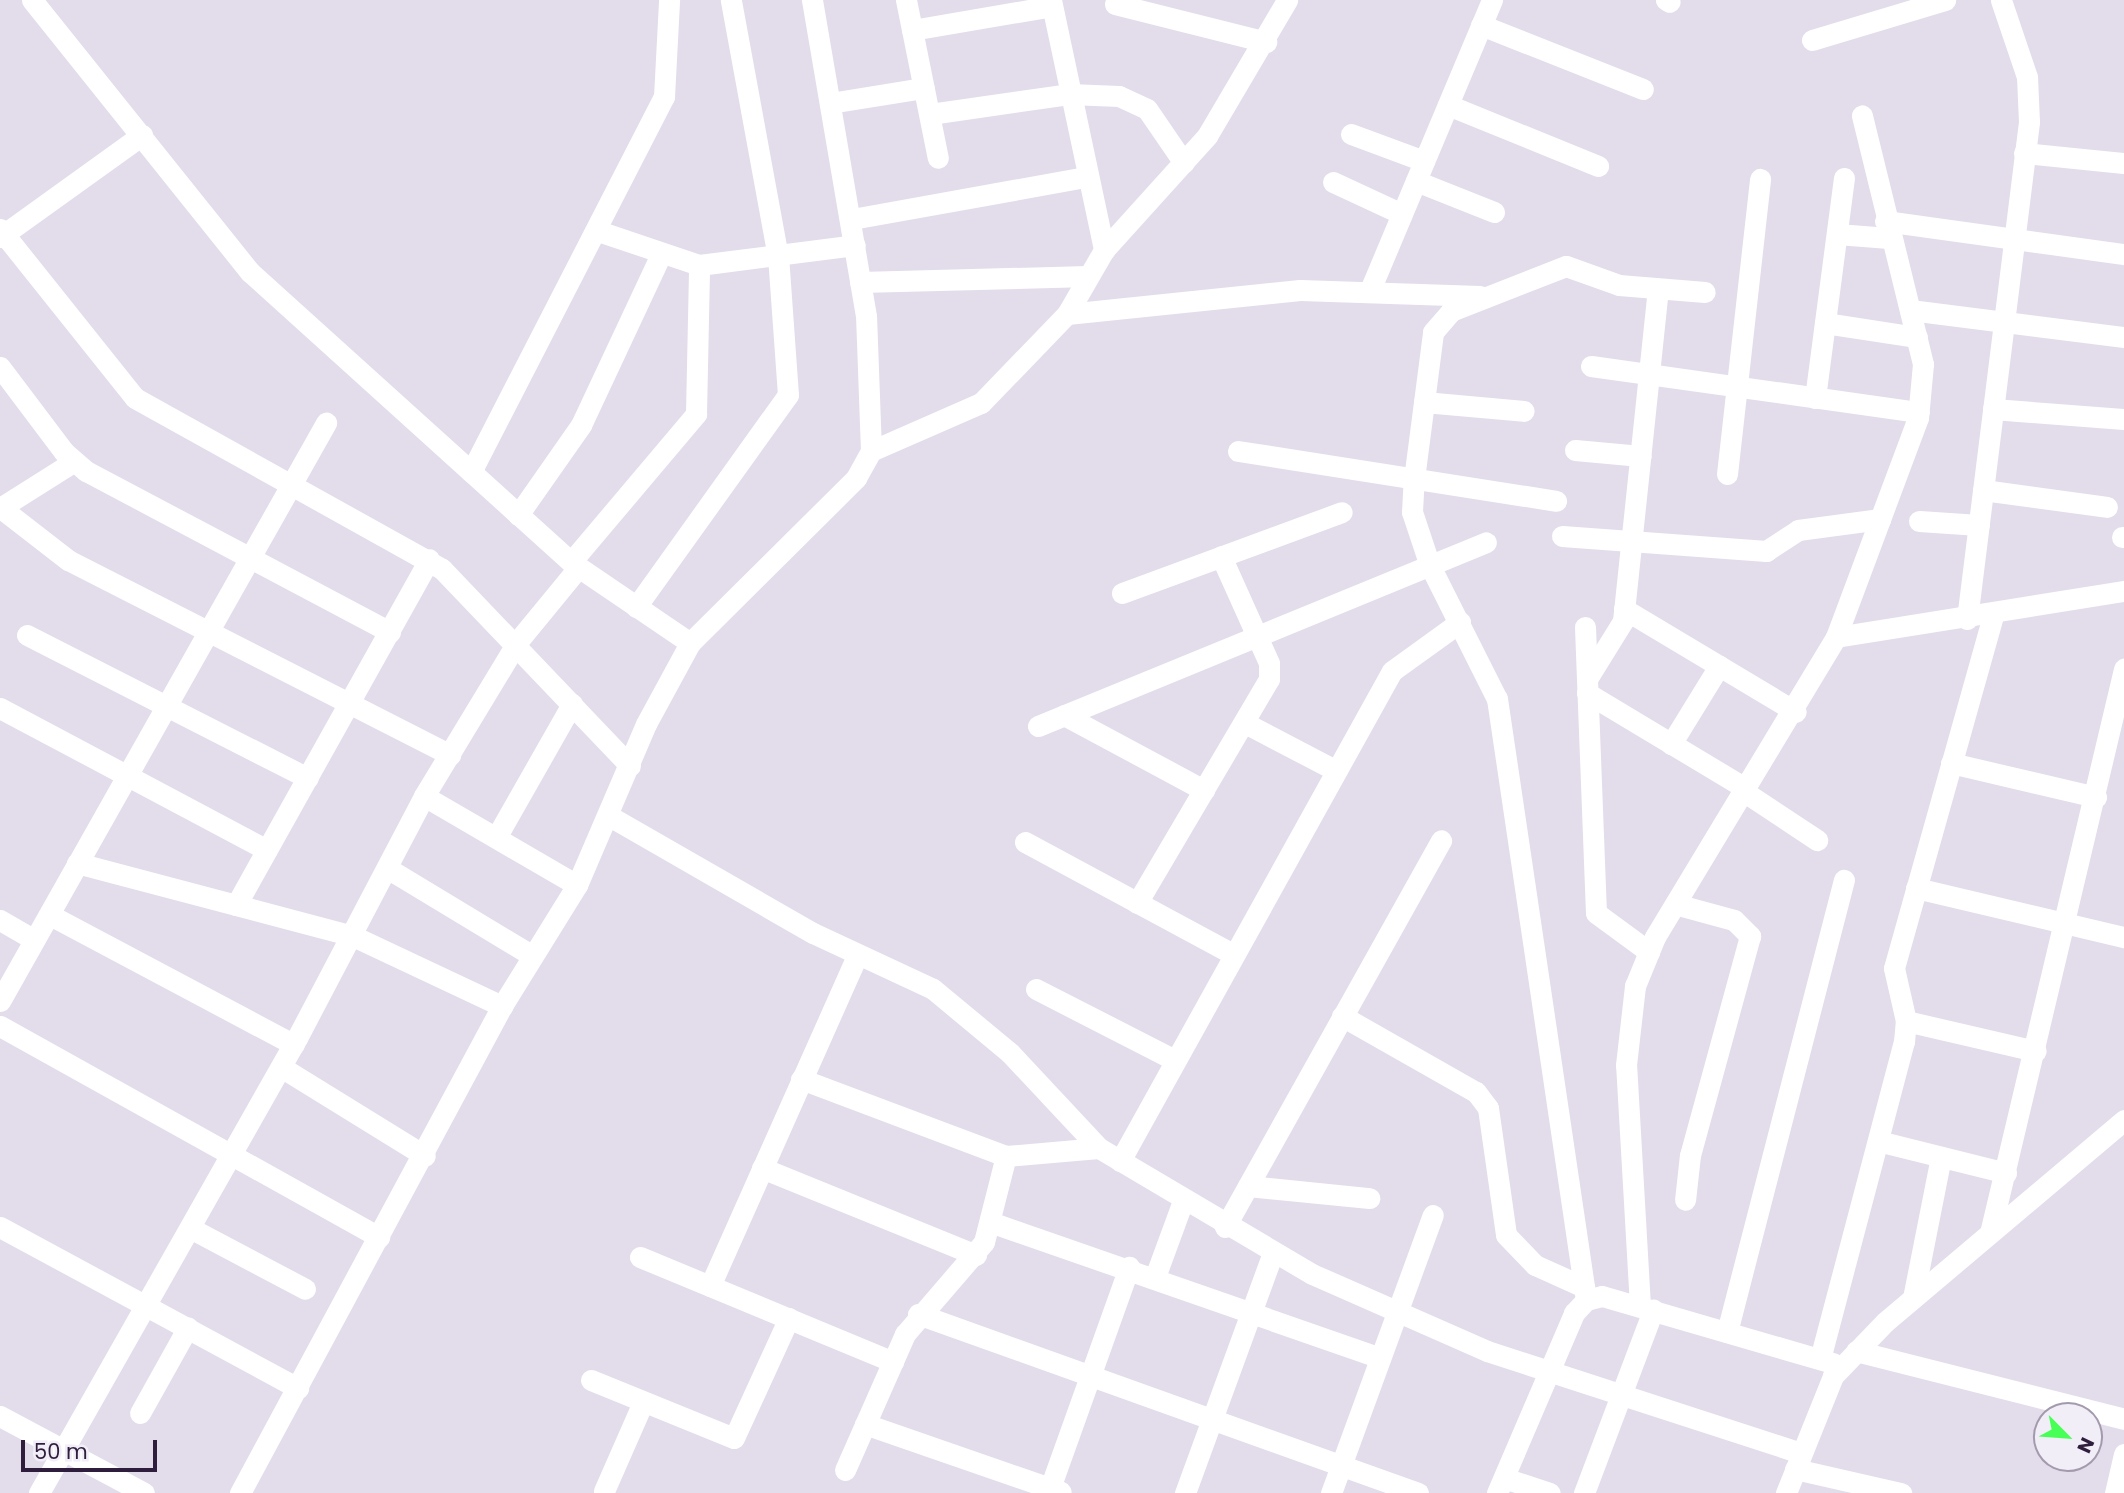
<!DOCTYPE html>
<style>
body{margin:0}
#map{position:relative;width:2124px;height:1493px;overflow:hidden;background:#e3ddeb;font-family:Poppins,sans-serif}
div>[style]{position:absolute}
.minor>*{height:21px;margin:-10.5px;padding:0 10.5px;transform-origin:10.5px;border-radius:10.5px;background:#fff}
span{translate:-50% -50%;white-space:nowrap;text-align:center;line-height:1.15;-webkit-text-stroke:5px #f1eef8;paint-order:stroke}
.north{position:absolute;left:2033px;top:1402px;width:70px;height:70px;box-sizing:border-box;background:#f1eef8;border:2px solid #a39aad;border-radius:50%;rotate:115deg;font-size:19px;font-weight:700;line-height:28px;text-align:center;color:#2f1d3d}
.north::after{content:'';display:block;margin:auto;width:24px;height:32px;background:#48ff57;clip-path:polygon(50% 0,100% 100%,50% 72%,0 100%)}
.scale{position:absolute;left:21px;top:1440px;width:136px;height:32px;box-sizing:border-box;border:4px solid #2f1d3d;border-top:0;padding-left:9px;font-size:21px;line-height:24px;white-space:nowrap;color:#2f1d3d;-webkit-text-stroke:5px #f1eef8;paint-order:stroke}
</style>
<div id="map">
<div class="minor">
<i style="left:32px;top:0;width:349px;rotate:51.3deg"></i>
<i style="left:250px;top:272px;width:433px;rotate:42.1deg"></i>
<i style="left:571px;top:562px;width:144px;rotate:34.2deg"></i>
<i style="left:906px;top:0;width:161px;rotate:78.6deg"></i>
<i style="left:1051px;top:0;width:256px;rotate:78deg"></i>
<i style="left:1666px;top:0;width:4px;rotate:27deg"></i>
<i style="left:1115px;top:4px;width:156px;rotate:14.1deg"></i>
<i style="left:1481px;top:25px;width:174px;rotate:21.6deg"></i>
<i style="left:912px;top:30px;width:142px;rotate:-9.7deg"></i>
<i style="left:1812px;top:40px;width:139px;rotate:-16.7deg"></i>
<i style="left:830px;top:103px;width:95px;rotate:-9.1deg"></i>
<i style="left:1448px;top:105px;width:162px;rotate:22.1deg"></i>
<i style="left:930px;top:114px;width:140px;rotate:-8.2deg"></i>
<i style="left:1069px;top:94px;width:50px;rotate:2.3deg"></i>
<i style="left:1119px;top:96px;width:31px;rotate:25deg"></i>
<i style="left:1147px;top:109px;width:65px;rotate:55.6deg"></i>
<i style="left:1351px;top:134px;width:78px;rotate:20.3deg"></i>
<i style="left:2024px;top:153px;width:100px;rotate:5.7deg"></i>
<i style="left:1416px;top:181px;width:84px;rotate:21.7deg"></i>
<i style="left:1333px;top:182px;width:76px;rotate:24.9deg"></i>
<i style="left:852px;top:219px;width:237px;rotate:-10.2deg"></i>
<i style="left:1885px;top:221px;width:241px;rotate:7.9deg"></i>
<i style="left:0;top:229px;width:216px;rotate:51.4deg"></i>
<i style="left:135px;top:398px;width:351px;rotate:29.1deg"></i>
<i style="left:442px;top:569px;width:272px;rotate:46.3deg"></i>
<i style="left:598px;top:231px;width:107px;rotate:18.6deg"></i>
<i style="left:699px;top:265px;width:157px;rotate:-7.3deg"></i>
<i style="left:1837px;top:234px;width:52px;rotate:4.4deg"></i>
<i style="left:0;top:237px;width:175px;rotate:-35.7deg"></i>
<i style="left:860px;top:282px;width:228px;rotate:-1.5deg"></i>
<i style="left:1370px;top:290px;width:315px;rotate:-67.2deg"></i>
<i style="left:1910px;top:310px;width:216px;rotate:7.2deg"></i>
<i style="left:1067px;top:314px;width:234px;rotate:-5.9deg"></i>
<i style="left:1300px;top:290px;width:180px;rotate:1.9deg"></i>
<i style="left:1825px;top:323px;width:93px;rotate:8.7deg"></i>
<i style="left:1591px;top:366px;width:331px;rotate:8deg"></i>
<i style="left:0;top:367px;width:106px;rotate:53deg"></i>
<i style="left:64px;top:452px;width:29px;rotate:41deg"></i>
<i style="left:86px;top:471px;width:344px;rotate:27.9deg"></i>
<i style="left:1815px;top:398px;width:222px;rotate:-82.5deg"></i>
<i style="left:1424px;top:402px;width:100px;rotate:5.1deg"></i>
<i style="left:1993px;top:409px;width:131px;rotate:4.4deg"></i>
<i style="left:1575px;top:450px;width:66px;rotate:5.2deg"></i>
<i style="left:871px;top:451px;width:120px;rotate:-23.6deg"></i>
<i style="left:981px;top:403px;width:124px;rotate:-46deg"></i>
<i style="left:1067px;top:314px;width:74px;rotate:-60deg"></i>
<i style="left:1104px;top:250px;width:154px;rotate:-47.9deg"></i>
<i style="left:1207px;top:136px;width:158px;rotate:-59.5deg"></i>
<i style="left:1238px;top:451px;width:322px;rotate:8.9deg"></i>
<i style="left:471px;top:472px;width:422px;rotate:-62.8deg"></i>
<i style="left:664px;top:97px;width:97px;rotate:-87deg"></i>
<i style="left:1727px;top:474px;width:297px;rotate:-83.6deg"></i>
<i style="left:1983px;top:490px;width:125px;rotate:7.8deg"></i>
<i style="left:0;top:508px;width:86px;rotate:-32.2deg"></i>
<i style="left:1px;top:508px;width:85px;rotate:37.8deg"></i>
<i style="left:68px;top:560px;width:429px;rotate:27deg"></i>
<i style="left:518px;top:515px;width:110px;rotate:-55deg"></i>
<i style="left:581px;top:425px;width:187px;rotate:-64.9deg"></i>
<i style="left:1919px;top:521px;width:60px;rotate:3.8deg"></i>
<i style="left:1562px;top:536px;width:205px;rotate:4.2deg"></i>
<i style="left:1766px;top:551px;width:38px;rotate:-33deg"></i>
<i style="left:1798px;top:530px;width:83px;rotate:-7.6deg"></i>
<i style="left:2122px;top:537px;width:2px"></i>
<i style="left:571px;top:562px;width:194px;rotate:-49.8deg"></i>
<i style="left:696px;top:414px;width:149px;rotate:-88.8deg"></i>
<i style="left:1122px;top:593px;width:234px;rotate:-20.2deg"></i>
<i style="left:636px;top:607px;width:261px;rotate:-54.4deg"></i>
<i style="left:788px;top:395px;width:138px;rotate:-94.1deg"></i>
<i style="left:778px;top:257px;width:261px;rotate:-100.4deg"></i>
<i style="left:1624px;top:609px;width:200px;rotate:30.9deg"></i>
<i style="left:1967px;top:619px;width:501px;rotate:-82.89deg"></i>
<i style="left:2029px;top:122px;width:45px;rotate:-92.5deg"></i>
<i style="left:2027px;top:77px;width:81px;rotate:-108.7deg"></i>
<i style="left:1585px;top:627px;width:286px;rotate:87.8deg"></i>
<i style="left:1596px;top:913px;width:66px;rotate:36.3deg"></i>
<i style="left:27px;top:635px;width:315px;rotate:27deg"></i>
<i style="left:1836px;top:637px;width:292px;rotate:-9.1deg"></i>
<i style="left:1587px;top:679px;width:68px;rotate:-58.2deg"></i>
<i style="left:1623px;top:621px;width:334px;rotate:-84deg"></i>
<i style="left:1587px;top:693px;width:184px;rotate:31deg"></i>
<i style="left:0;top:708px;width:302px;rotate:28deg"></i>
<i style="left:1064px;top:715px;width:159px;rotate:28.2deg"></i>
<i style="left:1245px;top:723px;width:102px;rotate:27.6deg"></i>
<i style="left:1038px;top:726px;width:484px;rotate:-22.3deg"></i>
<i style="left:1671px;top:744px;width:92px;rotate:-58.4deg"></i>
<i style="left:1951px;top:763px;width:149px;rotate:13.2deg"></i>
<i style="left:1743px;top:791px;width:89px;rotate:33.5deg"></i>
<i style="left:424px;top:796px;width:177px;rotate:30.2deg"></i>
<i style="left:611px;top:817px;width:233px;rotate:29.9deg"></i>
<i style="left:813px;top:933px;width:132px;rotate:25deg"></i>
<i style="left:933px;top:989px;width:100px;rotate:39.7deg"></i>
<i style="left:1010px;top:1053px;width:130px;rotate:46.9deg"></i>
<i style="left:1099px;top:1148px;width:247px;rotate:30.6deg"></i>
<i style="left:1312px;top:1274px;width:191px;rotate:23.7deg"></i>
<i style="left:1487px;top:1351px;width:330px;rotate:18deg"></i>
<i style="left:497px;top:836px;width:152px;rotate:-60.4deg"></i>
<i style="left:1025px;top:842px;width:236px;rotate:28.3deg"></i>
<i style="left:77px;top:863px;width:285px;rotate:14.8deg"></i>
<i style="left:353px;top:936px;width:165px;rotate:25.2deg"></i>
<i style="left:387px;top:868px;width:168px;rotate:31.1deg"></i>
<i style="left:1916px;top:888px;width:214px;rotate:13.3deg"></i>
<i style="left:1137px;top:903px;width:260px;rotate:-59.5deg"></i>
<i style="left:1269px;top:679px;width:16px;rotate:-90deg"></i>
<i style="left:1269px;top:663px;width:117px;rotate:-114.2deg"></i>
<i style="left:1675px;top:904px;width:61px;rotate:15.2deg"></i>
<i style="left:1734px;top:920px;width:23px;rotate:45deg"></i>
<i style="left:1750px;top:936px;width:227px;rotate:105.3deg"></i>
<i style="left:1690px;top:1155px;width:45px;rotate:96.3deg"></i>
<i style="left:236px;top:905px;width:396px;rotate:-60.8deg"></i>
<i style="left:50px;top:915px;width:276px;rotate:28deg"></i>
<i style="left:0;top:920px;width:39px;rotate:30deg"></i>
<i style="left:1036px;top:989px;width:156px;rotate:27.1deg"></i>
<i style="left:0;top:1001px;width:664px;rotate:-60.58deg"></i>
<i style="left:1342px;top:1016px;width:154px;rotate:29.6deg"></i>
<i style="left:1476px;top:1092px;width:20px;rotate:53deg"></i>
<i style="left:1488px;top:1108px;width:128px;rotate:81.9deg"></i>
<i style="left:1506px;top:1235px;width:42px;rotate:46deg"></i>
<i style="left:1535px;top:1265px;width:54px;rotate:24.2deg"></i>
<i style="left:1906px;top:1021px;width:133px;rotate:13deg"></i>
<i style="left:0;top:1026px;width:434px;rotate:29.1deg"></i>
<i style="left:281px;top:1067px;width:169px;rotate:31.7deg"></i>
<i style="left:801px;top:1079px;width:219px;rotate:20.6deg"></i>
<i style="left:1878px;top:1141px;width:132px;rotate:14deg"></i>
<i style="left:1120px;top:1161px;width:560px;rotate:-60.97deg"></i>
<i style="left:1392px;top:671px;width:84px;rotate:-35.8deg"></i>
<i style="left:762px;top:1168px;width:231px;rotate:22.1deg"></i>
<i style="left:1248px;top:1186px;width:122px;rotate:5.7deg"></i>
<i style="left:993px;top:1223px;width:410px;rotate:19.2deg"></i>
<i style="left:0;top:1227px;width:339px;rotate:28.4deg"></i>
<i style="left:1225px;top:1227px;width:443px;rotate:-60.8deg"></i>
<i style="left:190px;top:1228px;width:130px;rotate:27.9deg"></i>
<i style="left:1991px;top:1229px;width:576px;rotate:-76.64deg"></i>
<i style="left:640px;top:1257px;width:274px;rotate:22.5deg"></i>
<i style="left:1155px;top:1277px;width:81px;rotate:-69.8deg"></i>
<i style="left:710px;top:1286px;width:363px;rotate:-66deg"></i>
<i style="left:1913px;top:1298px;width:144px;rotate:-78.8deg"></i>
<i style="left:1586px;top:1300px;width:608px;rotate:-98.42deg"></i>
<i style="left:1497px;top:699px;width:149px;rotate:-116.7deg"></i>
<i style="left:1430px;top:566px;width:57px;rotate:-108.4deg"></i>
<i style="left:1412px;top:512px;width:33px;rotate:-87deg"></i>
<i style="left:1414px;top:479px;width:148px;rotate:-82.6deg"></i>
<i style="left:1433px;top:332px;width:28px;rotate:-49deg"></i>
<i style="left:1451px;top:311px;width:123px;rotate:-21.4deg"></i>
<i style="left:1566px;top:266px;width:56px;rotate:19.7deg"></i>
<i style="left:1619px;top:285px;width:86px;rotate:4.7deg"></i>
<i style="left:1640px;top:1306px;width:241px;rotate:-93.3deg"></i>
<i style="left:1626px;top:1065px;width:80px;rotate:-83.5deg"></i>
<i style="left:1635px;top:986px;width:53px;rotate:-67.8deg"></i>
<i style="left:1655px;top:937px;width:350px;rotate:-58.9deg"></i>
<i style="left:1836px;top:637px;width:234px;rotate:-69.5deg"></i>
<i style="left:1918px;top:418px;width:54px;rotate:-84.7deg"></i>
<i style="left:1923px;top:364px;width:256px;rotate:-103.8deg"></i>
<i style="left:918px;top:1314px;width:531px;rotate:19.7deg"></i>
<i style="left:1727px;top:1332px;width:467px;rotate:-75.5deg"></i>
<i style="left:1856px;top:1351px;width:276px;rotate:14.2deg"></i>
<i style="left:1820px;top:1359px;width:328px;rotate:-75.2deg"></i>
<i style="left:1904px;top:1042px;width:21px;rotate:-85deg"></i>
<i style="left:1906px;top:1021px;width:54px;rotate:-102.8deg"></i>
<i style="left:1894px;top:968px;width:367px;rotate:-74.3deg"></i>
<i style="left:591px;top:1380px;width:154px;rotate:22.1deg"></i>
<i style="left:734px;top:1438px;width:132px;rotate:-65.4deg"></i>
<i style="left:140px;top:1413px;width:98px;rotate:-60.8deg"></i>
<i style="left:0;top:1416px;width:163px;rotate:28.1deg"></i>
<i style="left:865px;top:1424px;width:207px;rotate:19.1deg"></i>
<i style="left:1795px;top:1469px;width:109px;rotate:12.8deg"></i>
<i style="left:845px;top:1470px;width:149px;rotate:-66.2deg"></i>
<i style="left:905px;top:1334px;width:121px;rotate:-49.3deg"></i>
<i style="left:984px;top:1242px;width:89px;rotate:-75.7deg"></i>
<i style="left:1006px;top:1156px;width:93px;rotate:-4.9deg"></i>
<i style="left:1504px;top:1478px;width:48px;rotate:18.1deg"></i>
<i style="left:1050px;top:1488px;width:235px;rotate:-70.3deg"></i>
<i style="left:604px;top:1491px;width:97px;rotate:-66.3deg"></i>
<i style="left:39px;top:1493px;width:523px;rotate:-60.45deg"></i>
<i style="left:297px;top:1038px;width:273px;rotate:-62.3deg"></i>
<i style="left:424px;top:796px;width:181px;rotate:-58.8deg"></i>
<i style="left:518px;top:641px;width:94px;rotate:-50.6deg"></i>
<i style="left:240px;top:1493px;width:553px;rotate:-61.72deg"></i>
<i style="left:502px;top:1006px;width:142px;rotate:-58.2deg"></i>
<i style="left:577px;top:885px;width:175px;rotate:-66.8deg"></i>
<i style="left:646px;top:724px;width:92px;rotate:-61.5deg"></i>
<i style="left:690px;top:643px;width:234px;rotate:-44.8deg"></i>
<i style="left:856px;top:478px;width:31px;rotate:-61deg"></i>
<i style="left:871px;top:451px;width:135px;rotate:-92.1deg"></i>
<i style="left:866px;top:316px;width:321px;rotate:-99.7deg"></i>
<i style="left:1185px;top:1493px;width:256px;rotate:-69.9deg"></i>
<i style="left:1331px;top:1493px;width:296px;rotate:-69.9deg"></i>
<i style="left:1497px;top:1493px;width:196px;rotate:-66.8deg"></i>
<i style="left:1574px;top:1313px;width:18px;rotate:-47deg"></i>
<i style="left:1586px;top:1300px;width:16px;rotate:-14deg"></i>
<i style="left:1602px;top:1296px;width:241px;rotate:16.2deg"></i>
<i style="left:1584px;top:1493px;width:196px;rotate:-69.3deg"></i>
<i style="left:1786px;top:1493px;width:126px;rotate:-68.1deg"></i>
<i style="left:1833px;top:1376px;width:75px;rotate:-46.1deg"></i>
<i style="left:1885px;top:1322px;width:313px;rotate:-40.2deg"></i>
<i style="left:2115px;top:1493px;width:40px;rotate:-77deg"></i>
</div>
<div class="north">N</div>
<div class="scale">50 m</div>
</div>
